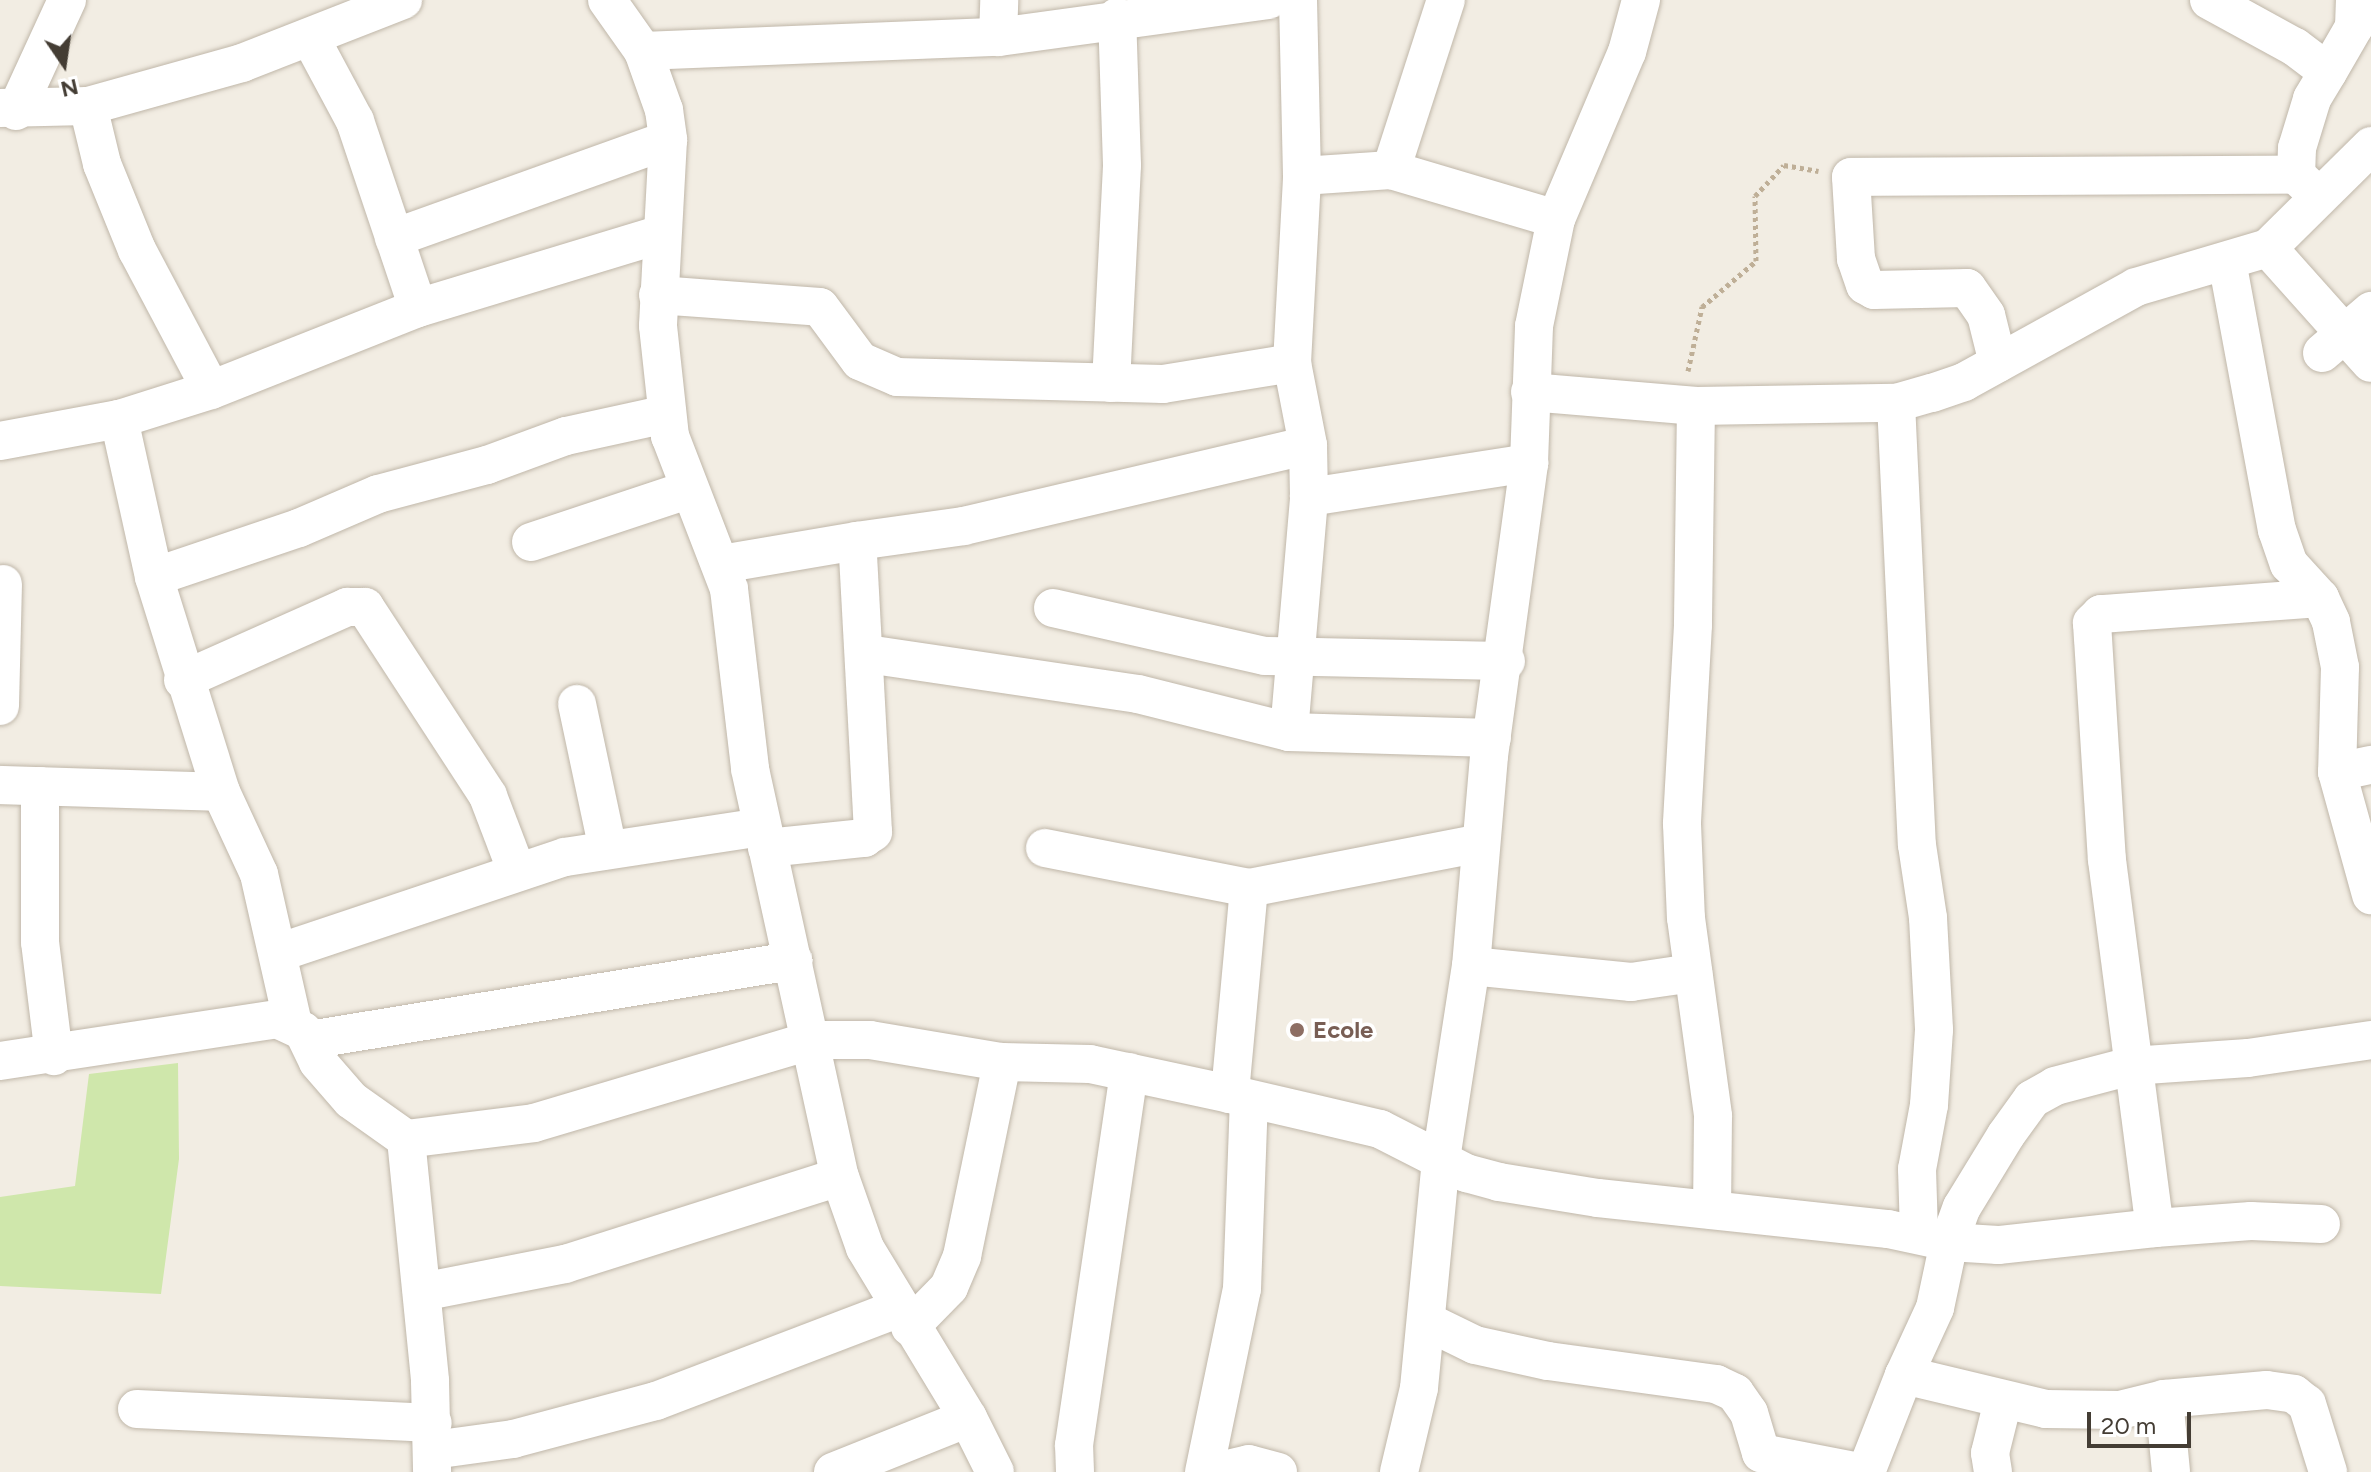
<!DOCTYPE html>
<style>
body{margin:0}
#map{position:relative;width:2371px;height:1472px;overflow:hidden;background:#f2ede3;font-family:Figtree,sans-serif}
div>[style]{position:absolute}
.green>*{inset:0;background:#cfe7ab}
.path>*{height:5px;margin-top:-2.5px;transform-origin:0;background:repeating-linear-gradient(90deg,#bfaf97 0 4px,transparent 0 8px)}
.roads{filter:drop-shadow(0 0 2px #c0b7a9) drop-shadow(0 0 2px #c0b7a9)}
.minor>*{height:38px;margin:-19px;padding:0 19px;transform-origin:19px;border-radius:19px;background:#fff}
.dots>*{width:22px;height:22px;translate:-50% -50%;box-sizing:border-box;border:4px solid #fff;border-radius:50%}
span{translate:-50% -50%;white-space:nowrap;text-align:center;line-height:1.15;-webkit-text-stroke:7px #fff;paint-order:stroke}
.education-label{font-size:24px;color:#785e54;font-weight:700}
.left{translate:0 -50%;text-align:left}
.north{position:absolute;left:24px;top:24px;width:80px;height:80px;-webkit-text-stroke:6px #fff;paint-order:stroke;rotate:167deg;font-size:22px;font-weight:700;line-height:32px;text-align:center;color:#443d34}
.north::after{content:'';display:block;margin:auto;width:28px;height:36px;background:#443d34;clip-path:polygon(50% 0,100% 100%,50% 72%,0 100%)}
.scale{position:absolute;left:2087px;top:1412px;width:104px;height:36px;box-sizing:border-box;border:4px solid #443d34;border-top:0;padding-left:10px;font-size:24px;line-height:28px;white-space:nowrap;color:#443d34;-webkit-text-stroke:6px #fff;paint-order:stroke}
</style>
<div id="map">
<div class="green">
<i style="clip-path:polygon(178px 1063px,179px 1159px,161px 1294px,0 1286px,0 1197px,75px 1186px,89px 1074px)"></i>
</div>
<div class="path">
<i style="left:1688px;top:371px;width:66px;rotate:-77.7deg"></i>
<i style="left:1702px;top:307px;width:71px;rotate:-40.4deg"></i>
<i style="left:1756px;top:261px;width:65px;rotate:-90.9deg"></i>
<i style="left:1755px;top:196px;width:42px;rotate:-46.9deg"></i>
<i style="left:1784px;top:165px;width:35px;rotate:10deg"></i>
</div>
<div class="roads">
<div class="minor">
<i style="left:607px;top:0;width:62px;rotate:54.8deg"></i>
<i style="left:643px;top:51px;width:63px;rotate:70.4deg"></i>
<i style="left:664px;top:110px;width:30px;rotate:82deg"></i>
<i style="left:668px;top:140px;width:186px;rotate:93.1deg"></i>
<i style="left:658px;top:326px;width:111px;rotate:83.8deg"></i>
<i style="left:670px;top:436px;width:164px;rotate:68.9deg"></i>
<i style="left:729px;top:589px;width:181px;rotate:83.3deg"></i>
<i style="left:750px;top:769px;width:418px;rotate:77.6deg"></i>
<i style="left:840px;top:1177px;width:75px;rotate:70.6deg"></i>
<i style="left:865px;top:1248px;width:199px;rotate:58.8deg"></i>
<i style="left:968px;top:1418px;width:60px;rotate:63.4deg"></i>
<i style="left:2209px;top:0;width:98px;rotate:28.7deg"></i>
<i style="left:2295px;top:47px;width:41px;rotate:37.1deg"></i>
<i style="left:2328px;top:72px;width:31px;rotate:121deg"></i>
<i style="left:2312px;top:99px;width:51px;rotate:107deg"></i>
<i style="left:2297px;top:148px;width:27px;rotate:92deg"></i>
<i style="left:2296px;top:175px;width:25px;rotate:43deg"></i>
<i style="left:998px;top:37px;width:37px;rotate:-88deg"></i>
<i style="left:311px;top:39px;width:93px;rotate:61.8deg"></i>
<i style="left:355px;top:121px;width:197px;rotate:71.4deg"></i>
<i style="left:643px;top:51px;width:355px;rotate:-2.3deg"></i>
<i style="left:998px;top:37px;width:273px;rotate:-7.8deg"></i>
<i style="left:2328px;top:72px;width:52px;rotate:-60deg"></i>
<i style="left:2354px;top:27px;width:27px;rotate:-88deg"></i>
<i style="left:88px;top:106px;width:60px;rotate:76.4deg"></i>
<i style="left:102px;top:164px;width:93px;rotate:67.9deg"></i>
<i style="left:137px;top:250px;width:158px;rotate:62.1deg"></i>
<i style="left:0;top:108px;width:88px;rotate:-1.3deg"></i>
<i style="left:88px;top:106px;width:160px;rotate:-15.6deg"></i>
<i style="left:242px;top:63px;width:173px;rotate:-21.4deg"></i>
<i style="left:16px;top:111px;width:122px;rotate:-65.3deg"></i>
<i style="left:1391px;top:170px;width:179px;rotate:-72.1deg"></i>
<i style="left:1302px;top:176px;width:89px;rotate:-3.9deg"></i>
<i style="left:1391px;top:170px;width:172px;rotate:16.5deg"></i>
<i style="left:394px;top:238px;width:291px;rotate:-19.7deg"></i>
<i style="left:2268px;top:248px;width:154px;rotate:48.2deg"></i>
<i style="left:2227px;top:261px;width:274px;rotate:79.5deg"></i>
<i style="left:2277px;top:530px;width:36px;rotate:71deg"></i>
<i style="left:2289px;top:564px;width:46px;rotate:47.6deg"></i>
<i style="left:2320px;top:598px;width:26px;rotate:65deg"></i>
<i style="left:2331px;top:622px;width:46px;rotate:78.7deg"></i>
<i style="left:2340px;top:667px;width:105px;rotate:91.6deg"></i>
<i style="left:2337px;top:772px;width:128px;rotate:74.5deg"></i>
<i style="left:658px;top:295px;width:162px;rotate:4.2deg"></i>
<i style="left:820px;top:307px;width:67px;rotate:53.5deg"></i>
<i style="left:860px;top:361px;width:40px;rotate:23.4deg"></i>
<i style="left:897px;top:377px;width:266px;rotate:1.5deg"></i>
<i style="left:1163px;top:384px;width:131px;rotate:-9.2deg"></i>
<i style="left:2322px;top:353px;width:65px;rotate:-40.6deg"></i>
<i style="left:1998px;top:363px;width:49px;rotate:-104deg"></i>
<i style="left:1986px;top:315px;width:33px;rotate:-125deg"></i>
<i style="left:1967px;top:288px;width:93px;rotate:178.8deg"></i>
<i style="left:1874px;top:290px;width:10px;rotate:-151deg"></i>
<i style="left:1865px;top:285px;width:28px;rotate:-109deg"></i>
<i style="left:1856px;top:259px;width:82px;rotate:-93.5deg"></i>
<i style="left:1851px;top:177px;width:445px;rotate:-0.3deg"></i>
<i style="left:1111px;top:383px;width:218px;rotate:-87.1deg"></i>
<i style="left:1122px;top:165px;width:148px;rotate:-91.9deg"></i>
<i style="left:1530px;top:392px;width:167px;rotate:4.8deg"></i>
<i style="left:1696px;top:406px;width:200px;rotate:-0.9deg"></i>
<i style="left:1896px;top:403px;width:37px;rotate:-16deg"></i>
<i style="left:1932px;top:393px;width:34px;rotate:-19deg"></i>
<i style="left:1964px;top:382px;width:196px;rotate:-28.9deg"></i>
<i style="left:2136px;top:287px;width:138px;rotate:-16.5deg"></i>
<i style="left:2268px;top:248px;width:145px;rotate:-44.7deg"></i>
<i style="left:1896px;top:403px;width:442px;rotate:87.3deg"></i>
<i style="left:1917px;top:845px;width:74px;rotate:81.4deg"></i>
<i style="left:1928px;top:918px;width:112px;rotate:86.9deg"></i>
<i style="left:1934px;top:1030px;width:75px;rotate:93.8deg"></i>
<i style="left:1929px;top:1105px;width:65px;rotate:100.6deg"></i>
<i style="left:1917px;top:1169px;width:65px;rotate:88.2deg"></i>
<i style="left:1696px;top:406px;width:219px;rotate:90.8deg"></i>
<i style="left:1693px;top:625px;width:199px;rotate:93.2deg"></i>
<i style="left:1682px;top:824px;width:94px;rotate:87.6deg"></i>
<i style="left:1686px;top:918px;width:200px;rotate:82.2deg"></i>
<i style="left:1713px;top:1116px;width:94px;rotate:90.6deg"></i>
<i style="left:119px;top:419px;width:162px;rotate:77.5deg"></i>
<i style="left:154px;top:577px;width:225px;rotate:72.7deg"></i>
<i style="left:0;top:441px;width:121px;rotate:-10.5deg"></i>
<i style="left:119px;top:419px;width:96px;rotate:-17.5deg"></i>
<i style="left:211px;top:390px;width:223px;rotate:-21.6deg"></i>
<i style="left:418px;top:308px;width:254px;rotate:-16.9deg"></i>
<i style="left:1309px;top:497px;width:223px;rotate:-8.8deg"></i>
<i style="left:531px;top:542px;width:164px;rotate:-18.4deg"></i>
<i style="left:721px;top:564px;width:138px;rotate:-9.6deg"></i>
<i style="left:154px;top:577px;width:153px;rotate:-18.7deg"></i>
<i style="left:299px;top:528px;width:86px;rotate:-23.3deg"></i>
<i style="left:378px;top:494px;width:113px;rotate:-14.9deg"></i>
<i style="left:487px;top:465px;width:84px;rotate:-20.2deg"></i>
<i style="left:566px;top:436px;width:103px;rotate:-12.3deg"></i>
<i style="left:2320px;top:598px;width:220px;rotate:175.8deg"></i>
<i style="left:2101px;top:614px;width:13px;rotate:135deg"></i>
<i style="left:2092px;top:623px;width:237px;rotate:86.4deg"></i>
<i style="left:2107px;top:860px;width:371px;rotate:82.6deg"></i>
<i style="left:2155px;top:1228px;width:158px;rotate:173.8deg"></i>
<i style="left:1998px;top:1245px;width:49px;rotate:-176.5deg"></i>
<i style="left:1949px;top:1242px;width:67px;rotate:102deg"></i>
<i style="left:1935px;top:1308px;width:74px;rotate:114.8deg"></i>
<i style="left:1904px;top:1375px;width:146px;rotate:13.5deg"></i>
<i style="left:2046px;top:1409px;width:74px;rotate:0.8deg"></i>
<i style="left:2120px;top:1410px;width:45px;rotate:-14deg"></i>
<i style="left:2164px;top:1399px;width:103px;rotate:-5deg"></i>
<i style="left:2267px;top:1390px;width:27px;rotate:8deg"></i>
<i style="left:2294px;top:1394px;width:16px;rotate:38deg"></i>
<i style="left:2307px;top:1404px;width:71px;rotate:72.8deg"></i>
<i style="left:1053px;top:608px;width:217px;rotate:12.8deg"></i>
<i style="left:1265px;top:656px;width:241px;rotate:1.2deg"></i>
<i style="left:867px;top:654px;width:274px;rotate:8.4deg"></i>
<i style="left:1138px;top:694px;width:156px;rotate:14.1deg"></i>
<i style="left:1289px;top:732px;width:203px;rotate:1.7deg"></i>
<i style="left:183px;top:680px;width:180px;rotate:-24deg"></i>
<i style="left:347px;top:607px;width:18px"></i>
<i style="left:365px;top:607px;width:225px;rotate:56.9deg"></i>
<i style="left:488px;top:796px;width:81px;rotate:69.1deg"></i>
<i style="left:577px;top:704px;width:149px;rotate:78deg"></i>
<i style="left:0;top:706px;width:122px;rotate:-88.6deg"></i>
<i style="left:1289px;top:732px;width:236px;rotate:-85.1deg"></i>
<i style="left:1309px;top:497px;width:52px;rotate:-91.1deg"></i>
<i style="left:1308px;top:445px;width:84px;rotate:-101deg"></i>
<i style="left:1292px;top:363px;width:187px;rotate:-86.9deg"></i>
<i style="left:1302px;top:176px;width:176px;rotate:-91.3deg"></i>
<i style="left:2337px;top:772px;width:35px;rotate:-12deg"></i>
<i style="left:0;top:785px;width:221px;rotate:1.8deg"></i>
<i style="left:221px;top:792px;width:90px;rotate:65.1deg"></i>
<i style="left:259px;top:874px;width:154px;rotate:77.2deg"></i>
<i style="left:40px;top:786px;width:156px;rotate:90deg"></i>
<i style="left:40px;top:942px;width:115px;rotate:83deg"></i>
<i style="left:767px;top:848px;width:98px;rotate:-5.9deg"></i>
<i style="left:864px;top:838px;width:11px;rotate:-34deg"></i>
<i style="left:873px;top:832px;width:291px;rotate:-93.1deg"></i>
<i style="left:857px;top:541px;width:108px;rotate:-8deg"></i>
<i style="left:964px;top:526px;width:353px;rotate:-13.2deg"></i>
<i style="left:1045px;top:848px;width:208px;rotate:11.1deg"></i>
<i style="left:1249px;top:888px;width:207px;rotate:95.3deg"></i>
<i style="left:1249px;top:888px;width:235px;rotate:-11deg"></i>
<i style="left:281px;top:952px;width:299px;rotate:-18.5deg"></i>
<i style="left:565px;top:857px;width:198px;rotate:-8.7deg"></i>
<i style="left:1471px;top:966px;width:161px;rotate:5.7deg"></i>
<i style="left:1631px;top:982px;width:63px;rotate:-8.3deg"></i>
<i style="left:309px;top:1040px;width:491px;rotate:-9.3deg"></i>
<i style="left:0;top:1061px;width:280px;rotate:-8.6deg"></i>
<i style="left:277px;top:1019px;width:29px;rotate:25deg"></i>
<i style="left:303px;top:1031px;width:34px;rotate:64deg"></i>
<i style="left:318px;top:1062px;width:50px;rotate:49deg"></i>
<i style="left:351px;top:1100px;width:67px;rotate:35.3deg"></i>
<i style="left:406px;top:1139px;width:129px;rotate:-7.1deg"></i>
<i style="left:534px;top:1123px;width:290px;rotate:-16.6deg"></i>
<i style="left:812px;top:1040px;width:58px"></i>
<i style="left:870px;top:1040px;width:134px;rotate:9.5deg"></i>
<i style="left:1002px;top:1062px;width:88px;rotate:1.3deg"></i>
<i style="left:1090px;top:1064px;width:143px;rotate:12.1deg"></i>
<i style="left:1230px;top:1094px;width:154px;rotate:13.1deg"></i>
<i style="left:1380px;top:1129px;width:97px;rotate:27.1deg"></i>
<i style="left:1466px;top:1173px;width:34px;rotate:15deg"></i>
<i style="left:1499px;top:1182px;width:100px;rotate:9.2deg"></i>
<i style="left:1598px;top:1198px;width:292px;rotate:6.1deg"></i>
<i style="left:1888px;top:1229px;width:62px;rotate:12deg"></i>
<i style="left:1949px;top:1242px;width:37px;rotate:-70deg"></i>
<i style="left:1962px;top:1207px;width:84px;rotate:-58.6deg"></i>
<i style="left:2006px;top:1135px;width:44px;rotate:-54.2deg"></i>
<i style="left:2032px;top:1099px;width:26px;rotate:-29deg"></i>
<i style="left:2055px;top:1086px;width:79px;rotate:-14.7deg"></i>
<i style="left:2131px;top:1066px;width:117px;rotate:-3.9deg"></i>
<i style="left:2248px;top:1058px;width:124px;rotate:-8.3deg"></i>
<i style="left:406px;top:1139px;width:243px;rotate:84.3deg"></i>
<i style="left:430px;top:1381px;width:91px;rotate:88.7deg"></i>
<i style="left:2155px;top:1228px;width:96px;rotate:-4.2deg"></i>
<i style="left:2251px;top:1221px;width:70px;rotate:2.5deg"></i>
<i style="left:422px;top:1292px;width:146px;rotate:-11.1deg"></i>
<i style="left:565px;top:1264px;width:288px;rotate:-17.6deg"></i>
<i style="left:1428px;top:1322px;width:52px;rotate:26.1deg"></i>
<i style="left:1475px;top:1345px;width:75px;rotate:12.4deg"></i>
<i style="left:1548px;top:1361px;width:170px;rotate:7.8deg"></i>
<i style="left:1716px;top:1384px;width:21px;rotate:25deg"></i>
<i style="left:1735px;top:1393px;width:24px;rotate:55deg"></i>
<i style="left:1749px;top:1413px;width:42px;rotate:73.3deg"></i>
<i style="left:1761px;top:1453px;width:101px;rotate:10.9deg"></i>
<i style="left:910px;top:1327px;width:56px;rotate:-45.7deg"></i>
<i style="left:949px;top:1287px;width:34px;rotate:-67deg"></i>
<i style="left:962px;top:1256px;width:198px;rotate:-78.3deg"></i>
<i style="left:2164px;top:1399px;width:73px;rotate:84.5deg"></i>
<i style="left:137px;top:1409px;width:296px;rotate:2.7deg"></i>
<i style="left:433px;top:1450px;width:81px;rotate:-7.8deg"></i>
<i style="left:513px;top:1439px;width:148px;rotate:-14.9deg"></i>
<i style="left:656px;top:1401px;width:260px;rotate:-20.9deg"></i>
<i style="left:833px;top:1472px;width:145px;rotate:-21.8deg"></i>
<i style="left:1075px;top:1472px;width:27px;rotate:-92deg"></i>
<i style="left:1074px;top:1445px;width:377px;rotate:-81.6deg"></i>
<i style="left:1204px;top:1472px;width:187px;rotate:-78.3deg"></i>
<i style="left:1242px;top:1289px;width:189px;rotate:-87.9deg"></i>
<i style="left:1215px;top:1472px;width:35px;rotate:-13deg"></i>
<i style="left:1249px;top:1464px;width:30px;rotate:15deg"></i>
<i style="left:1399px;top:1472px;width:86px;rotate:-76.6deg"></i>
<i style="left:1419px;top:1388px;width:230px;rotate:-84.5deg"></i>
<i style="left:1441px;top:1159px;width:195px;rotate:-81.2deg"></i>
<i style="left:1471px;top:966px;width:211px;rotate:-85.1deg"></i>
<i style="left:1489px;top:756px;width:296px;rotate:-82.2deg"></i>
<i style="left:1529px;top:463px;width:137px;rotate:-87.9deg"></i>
<i style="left:1534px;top:326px;width:109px;rotate:-78.4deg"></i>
<i style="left:1556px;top:219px;width:181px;rotate:-67deg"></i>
<i style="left:1627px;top:52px;width:54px;rotate:-74.9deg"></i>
<i style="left:1866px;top:1472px;width:104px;rotate:-68.6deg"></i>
<i style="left:1993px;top:1472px;width:19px;rotate:-99deg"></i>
<i style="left:1990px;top:1453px;width:54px;rotate:-76deg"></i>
</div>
</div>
<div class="dots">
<i style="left:1297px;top:1030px;background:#8d6e63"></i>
</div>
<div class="education-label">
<span class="left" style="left:1313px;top:1030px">Ecole</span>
</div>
<div class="north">N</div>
<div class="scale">20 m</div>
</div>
